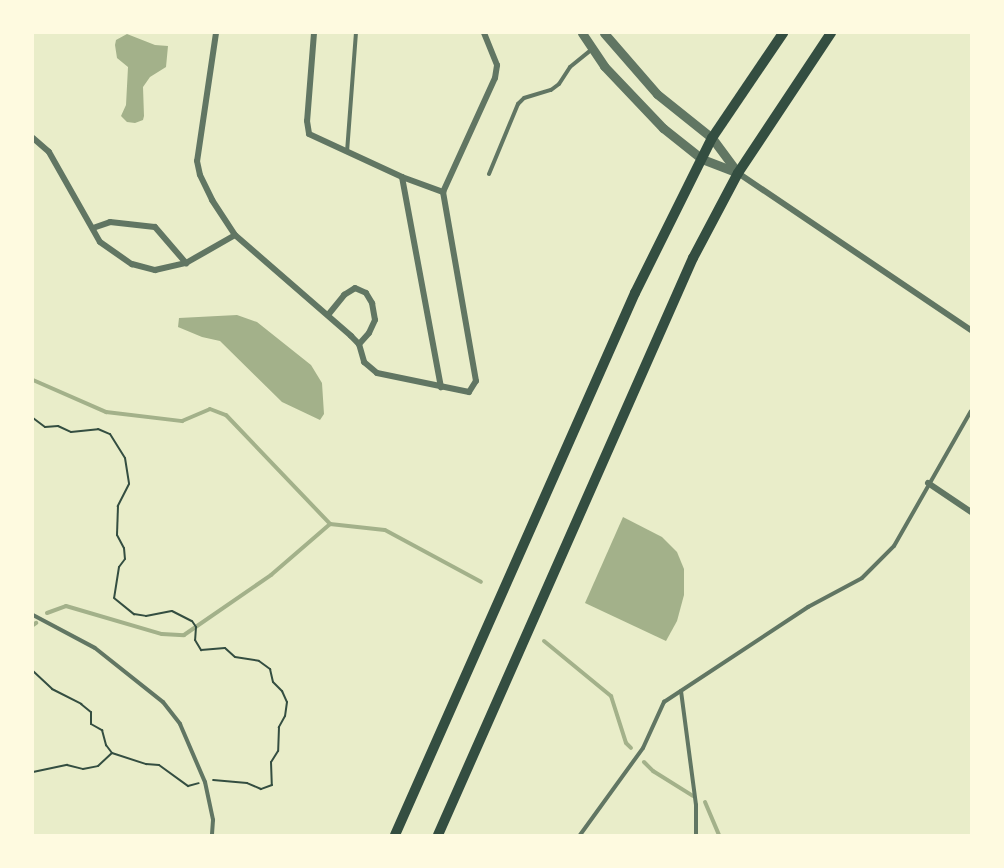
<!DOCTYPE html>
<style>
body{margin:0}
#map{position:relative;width:1004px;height:868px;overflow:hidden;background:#e9edc9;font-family:"IBM Plex Serif",serif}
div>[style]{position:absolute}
.water>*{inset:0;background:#a3b18a}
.stream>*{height:4px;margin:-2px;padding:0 2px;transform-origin:2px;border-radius:2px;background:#a3b18a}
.path>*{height:2px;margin:-1px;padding:0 1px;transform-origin:1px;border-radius:1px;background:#344e41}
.service>*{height:4px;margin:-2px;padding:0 2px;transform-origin:2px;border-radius:2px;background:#617663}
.minor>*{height:6px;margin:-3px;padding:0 3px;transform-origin:3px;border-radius:3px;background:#617663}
.tertiary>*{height:9px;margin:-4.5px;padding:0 4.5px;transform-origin:4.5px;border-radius:4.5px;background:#617663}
.secondary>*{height:10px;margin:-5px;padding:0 5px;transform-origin:5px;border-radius:5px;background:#344e41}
span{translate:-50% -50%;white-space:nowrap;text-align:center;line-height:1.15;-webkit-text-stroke:5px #fefae0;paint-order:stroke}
.frame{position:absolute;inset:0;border:34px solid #fefae0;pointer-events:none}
</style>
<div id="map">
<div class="water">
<i style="clip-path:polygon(127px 34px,155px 45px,168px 46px,166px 67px,150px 77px,143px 87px,144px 116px,143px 120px,135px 123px,127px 122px,121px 116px,126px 105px,128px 67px,117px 58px,115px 45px,116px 40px)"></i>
<i style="clip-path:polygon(237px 315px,257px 322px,311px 365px,322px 383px,324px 414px,320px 420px,282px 402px,220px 341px,202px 337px,178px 327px,179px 318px)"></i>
<i style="clip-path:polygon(623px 517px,662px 537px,677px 552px,684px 569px,684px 595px,677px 621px,666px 641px,585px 603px)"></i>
</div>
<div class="stream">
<i style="left:33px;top:380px;width:80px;rotate:23.7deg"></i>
<i style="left:106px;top:412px;width:77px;rotate:6.8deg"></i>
<i style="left:182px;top:421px;width:30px;rotate:-23deg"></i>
<i style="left:210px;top:409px;width:17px;rotate:21deg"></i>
<i style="left:226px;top:415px;width:151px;rotate:46.3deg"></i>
<i style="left:330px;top:524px;width:55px;rotate:6.2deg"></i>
<i style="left:385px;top:530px;width:109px;rotate:28.4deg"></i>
<i style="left:47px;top:613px;width:20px;rotate:-20deg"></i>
<i style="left:66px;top:606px;width:100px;rotate:16.3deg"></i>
<i style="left:162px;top:634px;width:22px;rotate:3deg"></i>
<i style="left:184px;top:635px;width:106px;rotate:-34.6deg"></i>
<i style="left:271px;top:575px;width:78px;rotate:-40.8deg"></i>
<i style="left:33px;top:625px;width:4px;rotate:-34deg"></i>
<i style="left:544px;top:641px;width:87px;rotate:39.4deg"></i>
<i style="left:611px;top:696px;width:49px;rotate:72.3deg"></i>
<i style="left:626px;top:743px;width:7px;rotate:45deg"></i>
<i style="left:644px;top:762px;width:13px;rotate:45deg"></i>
<i style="left:653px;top:771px;width:47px;rotate:32deg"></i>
<i style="left:705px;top:802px;width:36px;rotate:67deg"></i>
</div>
<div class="path">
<i style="left:33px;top:418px;width:15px;rotate:37deg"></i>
<i style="left:45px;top:427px;width:13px;rotate:-4deg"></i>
<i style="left:58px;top:426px;width:14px;rotate:25deg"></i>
<i style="left:71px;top:432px;width:27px;rotate:-6deg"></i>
<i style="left:98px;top:429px;width:13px;rotate:23deg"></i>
<i style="left:110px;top:434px;width:28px;rotate:58deg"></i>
<i style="left:125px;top:458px;width:26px;rotate:81deg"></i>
<i style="left:129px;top:484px;width:25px;rotate:117deg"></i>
<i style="left:118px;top:506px;width:29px;rotate:92deg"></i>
<i style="left:117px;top:535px;width:15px;rotate:62deg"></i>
<i style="left:124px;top:548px;width:11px;rotate:85deg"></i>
<i style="left:125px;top:559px;width:10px;rotate:127deg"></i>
<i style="left:119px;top:567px;width:31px;rotate:99deg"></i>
<i style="left:114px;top:598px;width:26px;rotate:39deg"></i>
<i style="left:134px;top:614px;width:12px;rotate:9deg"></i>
<i style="left:146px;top:616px;width:26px;rotate:-11deg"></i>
<i style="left:172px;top:611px;width:22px;rotate:27deg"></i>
<i style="left:192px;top:621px;width:7px;rotate:56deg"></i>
<i style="left:196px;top:627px;width:13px;rotate:94deg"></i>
<i style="left:195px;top:640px;width:12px;rotate:59deg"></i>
<i style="left:201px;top:650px;width:24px;rotate:-5deg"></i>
<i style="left:225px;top:648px;width:13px;rotate:42deg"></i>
<i style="left:235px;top:657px;width:24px;rotate:9deg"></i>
<i style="left:259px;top:661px;width:14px;rotate:36deg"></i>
<i style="left:270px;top:669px;width:13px;rotate:77deg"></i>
<i style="left:273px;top:682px;width:13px;rotate:45deg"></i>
<i style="left:282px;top:691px;width:12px;rotate:66deg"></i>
<i style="left:287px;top:702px;width:14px;rotate:98deg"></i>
<i style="left:285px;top:716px;width:13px;rotate:119deg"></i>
<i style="left:279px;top:727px;width:24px;rotate:92deg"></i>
<i style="left:278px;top:751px;width:13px;rotate:122deg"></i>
<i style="left:271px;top:762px;width:23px;rotate:88deg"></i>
<i style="left:272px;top:785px;width:12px;rotate:160deg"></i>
<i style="left:261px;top:789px;width:15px;rotate:-157deg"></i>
<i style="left:247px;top:783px;width:34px;rotate:-175deg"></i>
<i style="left:33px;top:671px;width:26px;rotate:43deg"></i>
<i style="left:52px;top:689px;width:33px;rotate:27deg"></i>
<i style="left:81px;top:704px;width:13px;rotate:39deg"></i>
<i style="left:91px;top:712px;width:12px;rotate:90deg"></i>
<i style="left:91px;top:724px;width:13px;rotate:29deg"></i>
<i style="left:102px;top:730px;width:16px;rotate:75deg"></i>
<i style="left:106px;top:745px;width:10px;rotate:53deg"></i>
<i style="left:112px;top:753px;width:36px;rotate:18deg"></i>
<i style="left:146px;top:764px;width:13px;rotate:4deg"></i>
<i style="left:159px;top:765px;width:36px;rotate:36deg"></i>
<i style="left:188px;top:786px;width:11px;rotate:-15deg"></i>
<i style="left:33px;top:772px;width:35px;rotate:-12deg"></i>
<i style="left:67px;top:765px;width:16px;rotate:14deg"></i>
<i style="left:83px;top:769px;width:15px;rotate:-11deg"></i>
<i style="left:98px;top:766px;width:19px;rotate:-43deg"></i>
</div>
<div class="service">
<i style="left:347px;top:152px;width:119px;rotate:-85.7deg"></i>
<i style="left:489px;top:174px;width:76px;rotate:-67.5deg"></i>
<i style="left:518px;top:104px;width:8px;rotate:-45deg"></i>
<i style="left:524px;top:98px;width:28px;rotate:-17deg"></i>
<i style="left:551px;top:90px;width:10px;rotate:-37deg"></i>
<i style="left:559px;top:84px;width:20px;rotate:-57deg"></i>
<i style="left:570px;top:67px;width:28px;rotate:-39deg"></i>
<i style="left:33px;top:615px;width:70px;rotate:28deg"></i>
<i style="left:95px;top:648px;width:87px;rotate:38.5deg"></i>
<i style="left:163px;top:702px;width:28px;rotate:52deg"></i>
<i style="left:180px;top:724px;width:63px;rotate:66.7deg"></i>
<i style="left:205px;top:782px;width:39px;rotate:78deg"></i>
<i style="left:213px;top:820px;width:15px;rotate:94deg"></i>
<i style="left:681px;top:691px;width:115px;rotate:82.5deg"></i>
<i style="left:696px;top:805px;width:30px;rotate:90deg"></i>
<i style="left:580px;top:835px;width:107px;rotate:-54.1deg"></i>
<i style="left:643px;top:748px;width:51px;rotate:-65.5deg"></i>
<i style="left:664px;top:702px;width:173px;rotate:-33.4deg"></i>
<i style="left:808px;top:607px;width:61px;rotate:-28.2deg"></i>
<i style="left:862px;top:578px;width:45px;rotate:-45deg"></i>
<i style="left:894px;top:546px;width:155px;rotate:-60.3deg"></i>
</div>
<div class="minor">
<i style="left:216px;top:33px;width:129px;rotate:98.4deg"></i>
<i style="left:197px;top:161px;width:14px;rotate:78deg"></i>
<i style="left:200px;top:175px;width:28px;rotate:64deg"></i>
<i style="left:212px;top:200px;width:42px;rotate:56.7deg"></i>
<i style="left:235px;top:235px;width:154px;rotate:41deg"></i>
<i style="left:351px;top:336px;width:11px;rotate:45deg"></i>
<i style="left:359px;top:344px;width:19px;rotate:74deg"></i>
<i style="left:364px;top:362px;width:17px;rotate:40deg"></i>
<i style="left:377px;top:373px;width:94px;rotate:11.7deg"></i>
<i style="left:469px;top:392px;width:13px;rotate:-58deg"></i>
<i style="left:476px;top:381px;width:192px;rotate:-99.9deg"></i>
<i style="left:443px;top:192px;width:125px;rotate:-65.5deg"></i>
<i style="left:495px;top:78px;width:13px;rotate:-81deg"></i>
<i style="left:497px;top:65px;width:35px;rotate:-112deg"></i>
<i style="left:314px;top:33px;width:88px;rotate:94.5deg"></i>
<i style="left:307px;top:121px;width:13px;rotate:81deg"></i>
<i style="left:309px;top:134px;width:102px;rotate:24.8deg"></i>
<i style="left:402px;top:177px;width:214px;rotate:79.5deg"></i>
<i style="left:33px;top:138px;width:21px;rotate:41deg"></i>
<i style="left:49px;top:152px;width:103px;rotate:60.5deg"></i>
<i style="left:100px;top:242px;width:39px;rotate:35deg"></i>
<i style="left:132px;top:264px;width:24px;rotate:15deg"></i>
<i style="left:155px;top:270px;width:32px;rotate:-13deg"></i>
<i style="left:186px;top:263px;width:56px;rotate:-29.7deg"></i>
<i style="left:738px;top:173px;width:281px;rotate:34deg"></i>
<i style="left:402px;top:177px;width:44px;rotate:20.1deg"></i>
<i style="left:93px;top:228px;width:18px;rotate:-19deg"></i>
<i style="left:110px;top:222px;width:45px;rotate:6.3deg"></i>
<i style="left:155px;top:227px;width:48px;rotate:49.3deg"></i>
<i style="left:328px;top:315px;width:26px;rotate:-51deg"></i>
<i style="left:344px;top:295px;width:13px;rotate:-32deg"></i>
<i style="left:355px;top:288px;width:12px;rotate:24deg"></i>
<i style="left:366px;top:293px;width:12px;rotate:59deg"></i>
<i style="left:372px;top:303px;width:17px;rotate:80deg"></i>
<i style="left:375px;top:320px;width:14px;rotate:115deg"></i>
<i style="left:369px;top:333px;width:15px;rotate:132deg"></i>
<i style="left:928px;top:483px;width:52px;rotate:34deg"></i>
</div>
<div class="tertiary">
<i style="left:582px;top:33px;width:40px;rotate:56deg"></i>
<i style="left:604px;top:66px;width:86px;rotate:46.4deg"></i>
<i style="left:663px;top:128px;width:50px;rotate:38.5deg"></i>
<i style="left:702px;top:159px;width:39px;rotate:21deg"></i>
<i style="left:604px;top:33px;width:81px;rotate:49deg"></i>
<i style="left:657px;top:94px;width:70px;rotate:38.7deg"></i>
<i style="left:712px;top:138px;width:44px;rotate:53.4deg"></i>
</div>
<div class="secondary">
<i style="left:395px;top:835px;width:593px;rotate:-66.12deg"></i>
<i style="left:635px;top:293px;width:173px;rotate:-63.6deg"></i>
<i style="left:712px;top:138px;width:127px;rotate:-55.9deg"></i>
<i style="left:438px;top:835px;width:631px;rotate:-66.16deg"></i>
<i style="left:693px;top:258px;width:96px;rotate:-62.1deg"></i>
<i style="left:738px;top:173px;width:168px;rotate:-56.4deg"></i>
</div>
<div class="frame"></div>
</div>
